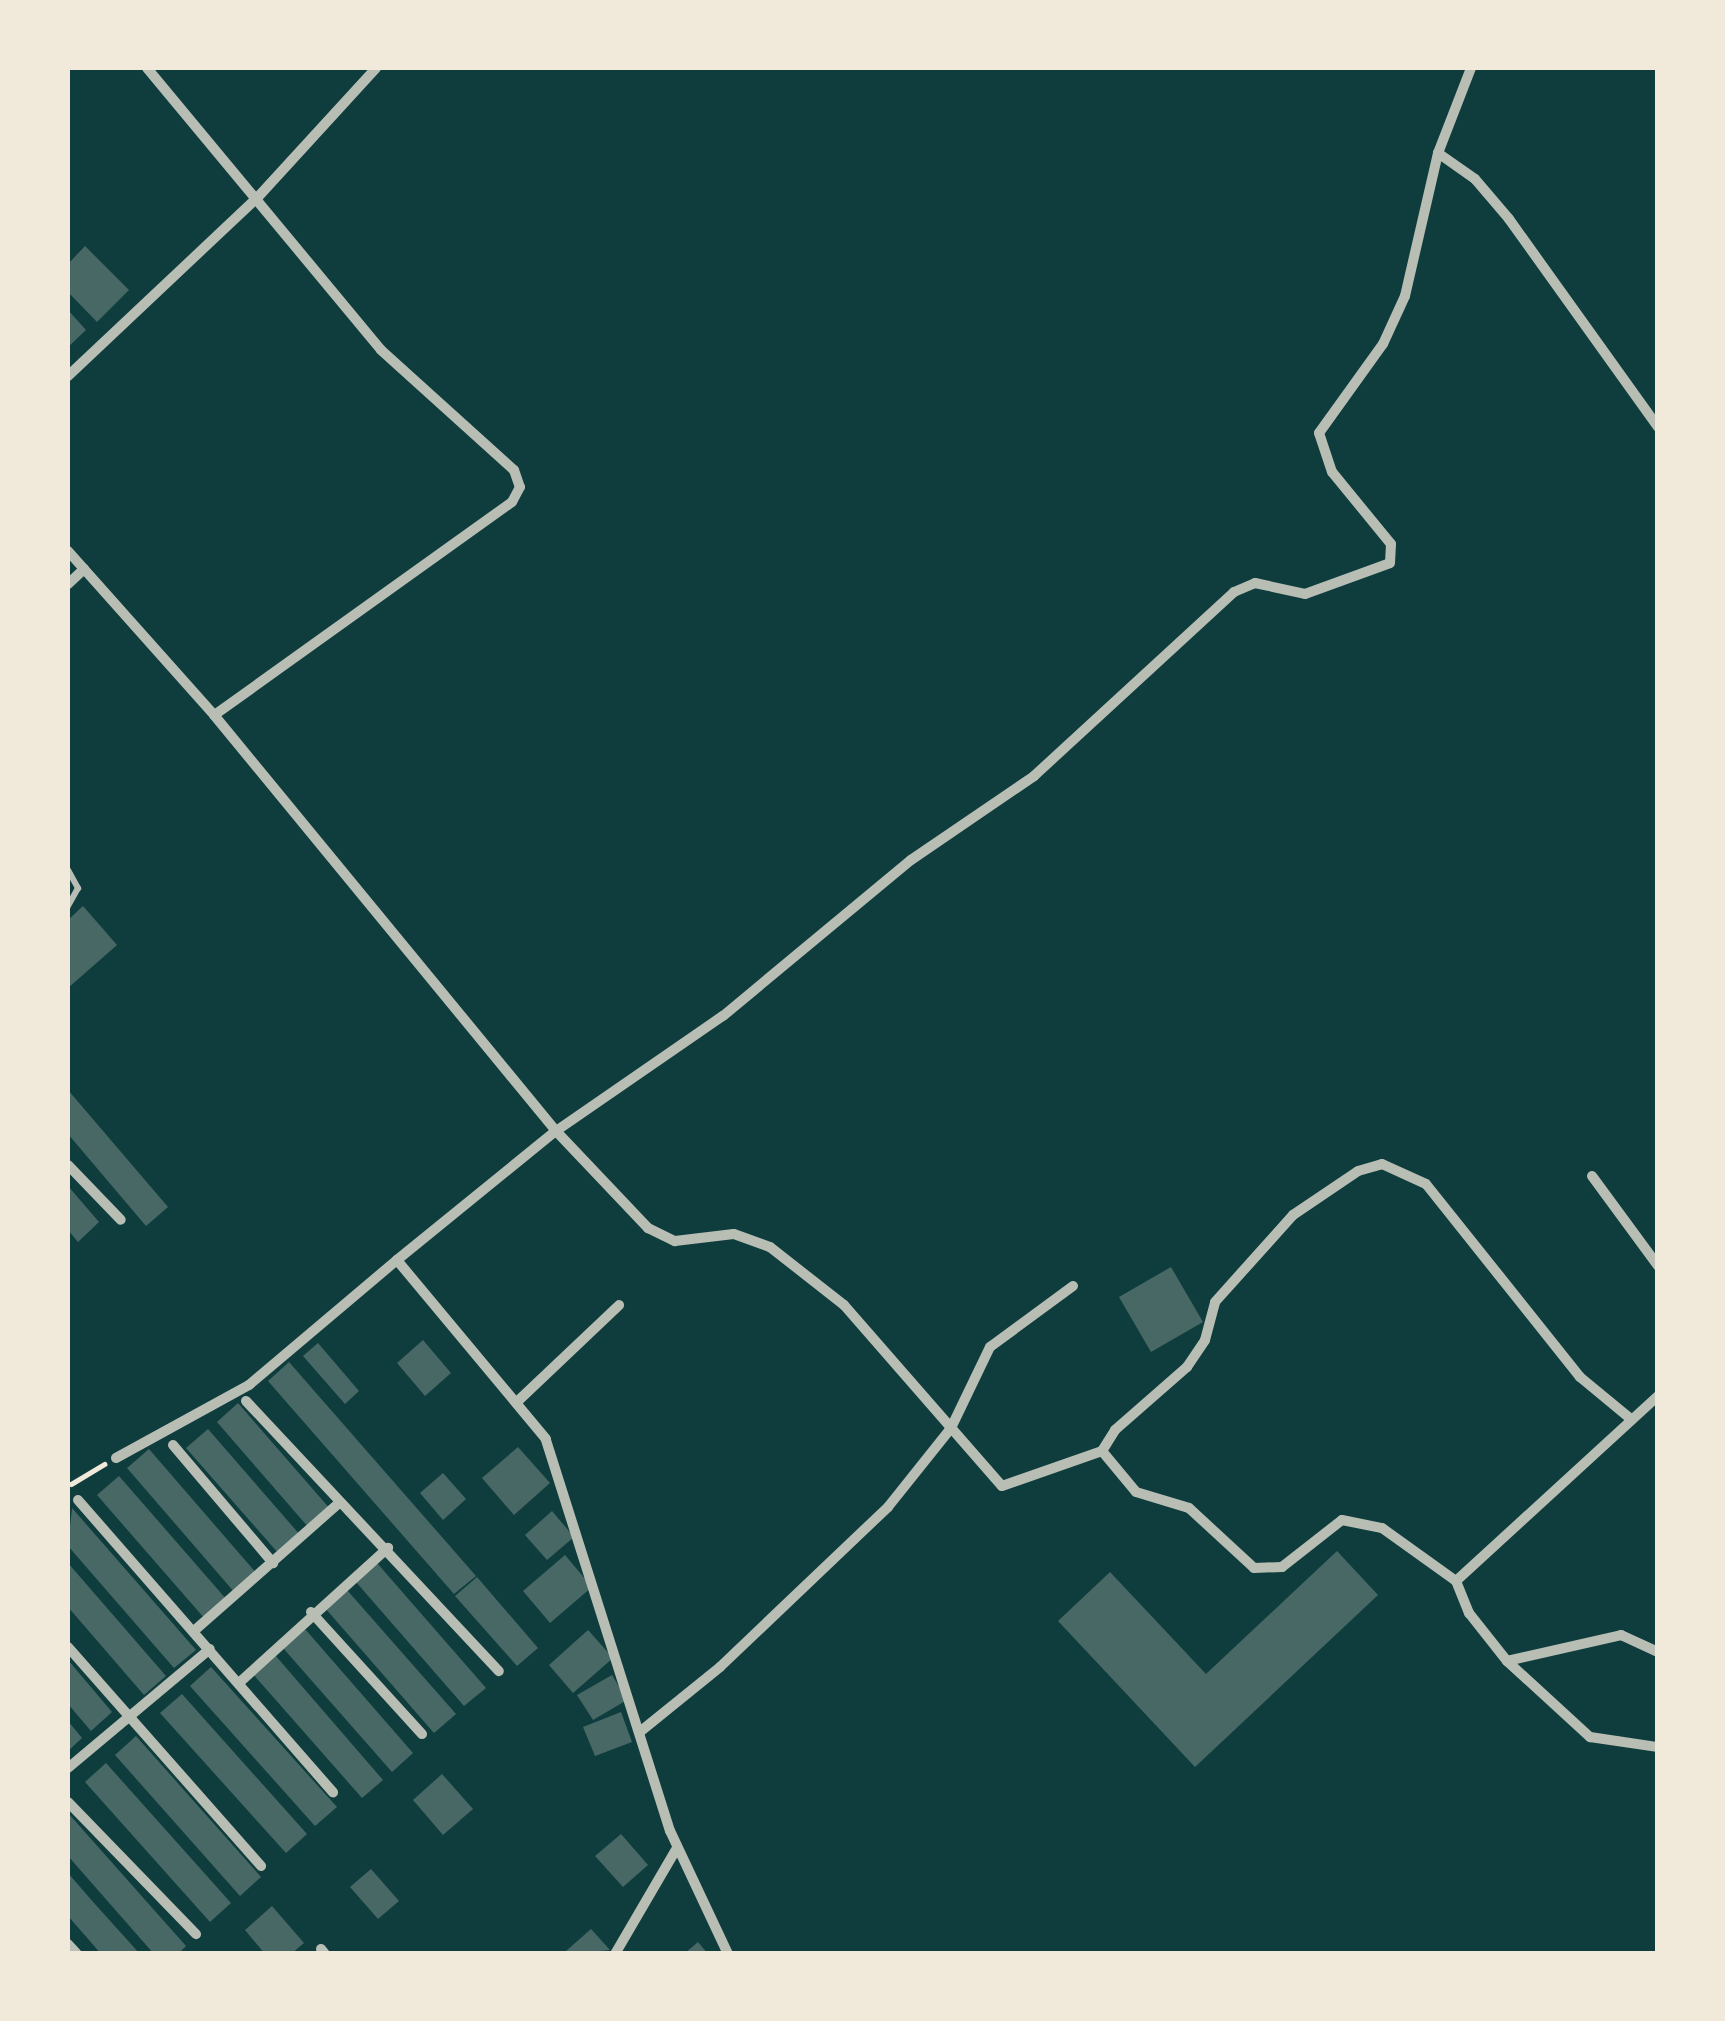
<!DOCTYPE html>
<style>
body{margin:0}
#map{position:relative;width:1725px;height:2021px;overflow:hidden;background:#0f3d3e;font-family:Jost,sans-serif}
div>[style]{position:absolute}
.building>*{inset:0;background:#486865}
.path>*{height:5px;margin:-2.5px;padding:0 2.5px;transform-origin:2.5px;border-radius:2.5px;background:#f1e9da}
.service>*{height:6px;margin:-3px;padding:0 3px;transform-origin:3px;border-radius:3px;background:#b8beb3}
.minor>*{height:10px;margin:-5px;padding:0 5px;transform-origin:5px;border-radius:5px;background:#b8beb3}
span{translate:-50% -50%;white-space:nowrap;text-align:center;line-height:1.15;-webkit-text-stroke:8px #f1e9da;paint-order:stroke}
.frame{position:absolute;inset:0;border:70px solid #f1e9da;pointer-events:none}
</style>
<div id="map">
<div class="building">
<i style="clip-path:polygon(85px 246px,129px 290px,97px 322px,68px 292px,68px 264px)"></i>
<i style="clip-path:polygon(68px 310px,86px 330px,68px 347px)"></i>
<i style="clip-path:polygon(83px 906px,117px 945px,68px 988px,68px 920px)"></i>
<i style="clip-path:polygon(68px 1090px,168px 1207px,146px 1226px,68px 1134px)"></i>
<i style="clip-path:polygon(68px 1186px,99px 1222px,78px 1242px,68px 1230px)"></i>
<i style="clip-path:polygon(1171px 1267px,1203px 1322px,1151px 1352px,1119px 1297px)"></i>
<i style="clip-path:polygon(423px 1340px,451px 1373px,425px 1396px,397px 1363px)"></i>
<i style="clip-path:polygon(318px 1343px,359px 1391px,345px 1404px,303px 1356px)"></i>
<i style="clip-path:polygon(289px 1362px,476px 1576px,454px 1594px,268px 1381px)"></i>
<i style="clip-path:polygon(238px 1403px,331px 1510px,309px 1528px,217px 1422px)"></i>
<i style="clip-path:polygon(208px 1429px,301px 1536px,279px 1554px,186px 1448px)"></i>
<i style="clip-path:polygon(518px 1447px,550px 1483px,514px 1515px,482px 1478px)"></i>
<i style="clip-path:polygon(149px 1449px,257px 1574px,235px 1593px,127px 1468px)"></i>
<i style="clip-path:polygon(443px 1473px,466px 1499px,443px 1520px,420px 1493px)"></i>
<i style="clip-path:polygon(119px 1476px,227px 1600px,205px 1619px,97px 1495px)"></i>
<i style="clip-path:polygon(72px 1508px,196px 1650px,174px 1668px,68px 1546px)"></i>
<i style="clip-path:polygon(552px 1511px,574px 1537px,547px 1560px,525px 1535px)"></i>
<i style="clip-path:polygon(1337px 1551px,1378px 1595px,1195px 1767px,1058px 1621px,1110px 1572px,1206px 1674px)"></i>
<i style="clip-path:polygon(565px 1555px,592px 1587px,550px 1623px,523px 1591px)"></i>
<i style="clip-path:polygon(68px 1563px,166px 1676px,144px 1695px,68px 1607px)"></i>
<i style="clip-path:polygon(377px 1563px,486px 1688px,464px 1706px,356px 1582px)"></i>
<i style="clip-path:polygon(477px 1577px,538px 1648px,517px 1666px,455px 1596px)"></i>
<i style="clip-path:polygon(347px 1590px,456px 1714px,434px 1733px,325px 1608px)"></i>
<i style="clip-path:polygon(305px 1629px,413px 1753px,392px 1772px,283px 1648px)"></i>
<i style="clip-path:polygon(588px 1630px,613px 1658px,573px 1693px,549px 1665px)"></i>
<i style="clip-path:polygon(275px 1655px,383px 1780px,362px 1798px,253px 1674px)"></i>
<i style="clip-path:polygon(68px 1660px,112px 1712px,91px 1731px,68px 1704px)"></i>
<i style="clip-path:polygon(211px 1667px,337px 1807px,315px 1826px,190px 1686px)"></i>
<i style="clip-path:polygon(612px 1675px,627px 1700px,593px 1720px,577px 1695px)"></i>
<i style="clip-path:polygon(182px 1694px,307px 1834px,286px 1853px,160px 1713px)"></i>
<i style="clip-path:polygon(621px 1712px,632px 1742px,595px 1756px,583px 1727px)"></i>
<i style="clip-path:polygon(68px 1721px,82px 1738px,68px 1751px)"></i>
<i style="clip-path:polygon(136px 1736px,261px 1877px,240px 1896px,115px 1755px)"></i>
<i style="clip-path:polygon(106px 1763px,231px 1903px,210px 1922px,85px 1782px)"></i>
<i style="clip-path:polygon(442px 1774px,473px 1809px,443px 1835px,413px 1800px)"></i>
<i style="clip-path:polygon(68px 1813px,186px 1946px,178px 1954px,154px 1954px,68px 1856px)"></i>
<i style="clip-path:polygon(621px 1834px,648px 1865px,623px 1887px,595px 1856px)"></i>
<i style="clip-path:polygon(371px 1869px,399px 1901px,378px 1919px,350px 1887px)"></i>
<i style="clip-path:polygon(68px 1873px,94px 1903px,140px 1954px,101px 1954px,89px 1940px,68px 1916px)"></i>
<i style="clip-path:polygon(272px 1906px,304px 1943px,291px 1954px,265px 1954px,245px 1930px)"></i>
<i style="clip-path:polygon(591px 1929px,610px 1950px,569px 1954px,566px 1951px)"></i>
<i style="clip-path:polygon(698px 1942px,708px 1954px,684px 1954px)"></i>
</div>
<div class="path">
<i style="left:71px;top:1484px;width:39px;rotate:-31deg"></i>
</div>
<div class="service">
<i style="left:68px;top:870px;width:21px;rotate:61deg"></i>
<i style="left:78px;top:888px;width:21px;rotate:119deg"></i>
</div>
<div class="minor">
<i style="left:147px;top:68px;width:366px;rotate:50.3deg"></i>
<i style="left:381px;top:350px;width:179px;rotate:42.1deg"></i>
<i style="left:514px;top:470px;width:18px;rotate:71deg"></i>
<i style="left:520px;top:487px;width:17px;rotate:118deg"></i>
<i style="left:512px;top:502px;width:366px;rotate:144.4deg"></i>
<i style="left:1471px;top:68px;width:91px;rotate:111.2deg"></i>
<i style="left:1438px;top:153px;width:45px;rotate:35.1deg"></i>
<i style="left:1475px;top:179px;width:52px;rotate:49.6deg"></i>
<i style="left:1509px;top:219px;width:256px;rotate:54.4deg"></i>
<i style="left:68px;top:376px;width:261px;rotate:-43.3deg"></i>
<i style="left:258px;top:197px;width:175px;rotate:-47.5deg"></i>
<i style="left:68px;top:551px;width:220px;rotate:48.3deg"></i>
<i style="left:214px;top:715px;width:539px;rotate:50.58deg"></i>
<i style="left:556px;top:1131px;width:134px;rotate:46.5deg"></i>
<i style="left:648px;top:1228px;width:30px;rotate:26deg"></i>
<i style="left:675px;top:1241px;width:59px;rotate:-6.8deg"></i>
<i style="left:734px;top:1234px;width:38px;rotate:20deg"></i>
<i style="left:770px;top:1247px;width:94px;rotate:38.1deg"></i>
<i style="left:844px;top:1305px;width:240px;rotate:48.9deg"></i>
<i style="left:1002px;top:1486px;width:106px;rotate:-19.3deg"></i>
<i style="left:1102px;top:1451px;width:53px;rotate:50.3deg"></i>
<i style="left:1136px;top:1492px;width:55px;rotate:16.8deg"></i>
<i style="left:1189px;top:1508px;width:88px;rotate:42.7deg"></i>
<i style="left:1254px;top:1568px;width:28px;rotate:-2deg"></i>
<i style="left:1282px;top:1567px;width:76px;rotate:-38.1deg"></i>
<i style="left:1342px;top:1520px;width:41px;rotate:11.3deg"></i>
<i style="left:1382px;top:1528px;width:91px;rotate:35.6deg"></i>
<i style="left:1456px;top:1581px;width:35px;rotate:68deg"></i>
<i style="left:1469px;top:1613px;width:61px;rotate:51.6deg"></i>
<i style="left:1507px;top:1661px;width:113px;rotate:42.5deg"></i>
<i style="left:1590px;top:1737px;width:69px;rotate:8.4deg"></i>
<i style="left:68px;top:584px;width:22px;rotate:-43deg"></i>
<i style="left:68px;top:1165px;width:76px;rotate:46.1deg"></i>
<i style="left:1592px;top:1176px;width:112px;rotate:53.7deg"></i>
<i style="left:519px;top:1400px;width:138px;rotate:-43.5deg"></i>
<i style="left:246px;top:1401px;width:370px;rotate:46.9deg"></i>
<i style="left:173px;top:1445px;width:155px;rotate:49.7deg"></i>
<i style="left:1102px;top:1451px;width:25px;rotate:-58deg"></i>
<i style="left:1115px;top:1430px;width:96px;rotate:-41.2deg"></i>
<i style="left:1187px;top:1367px;width:32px;rotate:-56deg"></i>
<i style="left:1205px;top:1340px;width:39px;rotate:-75deg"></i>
<i style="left:1215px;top:1302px;width:117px;rotate:-48.1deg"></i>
<i style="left:1293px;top:1215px;width:78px;rotate:-34.1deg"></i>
<i style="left:1358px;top:1171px;width:25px;rotate:-16deg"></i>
<i style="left:1382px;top:1164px;width:48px;rotate:24.4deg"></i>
<i style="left:1426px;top:1184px;width:247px;rotate:51.4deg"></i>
<i style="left:1580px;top:1377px;width:67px;rotate:39.6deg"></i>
<i style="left:116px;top:1458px;width:152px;rotate:-28.8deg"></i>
<i style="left:249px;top:1385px;width:194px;rotate:-40.2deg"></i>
<i style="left:78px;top:1500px;width:388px;rotate:48.9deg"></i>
<i style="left:1456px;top:1581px;width:274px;rotate:-42.5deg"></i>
<i style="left:311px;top:1612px;width:165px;rotate:47.7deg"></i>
<i style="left:195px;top:1630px;width:192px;rotate:-41.4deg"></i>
<i style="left:68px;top:1647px;width:292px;rotate:48.6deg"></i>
<i style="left:1507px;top:1661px;width:117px;rotate:-12.8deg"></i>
<i style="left:1621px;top:1635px;width:41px;rotate:24.7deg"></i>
<i style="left:240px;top:1682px;width:200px;rotate:-42.2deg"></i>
<i style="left:641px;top:1731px;width:102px;rotate:-39deg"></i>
<i style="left:720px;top:1667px;width:232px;rotate:-43.6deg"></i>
<i style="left:888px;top:1507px;width:101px;rotate:-51.4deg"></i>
<i style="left:951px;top:1428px;width:90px;rotate:-64.3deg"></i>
<i style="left:990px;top:1347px;width:103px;rotate:-36.3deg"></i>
<i style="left:68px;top:1768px;width:185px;rotate:-40deg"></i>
<i style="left:68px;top:1802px;width:184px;rotate:45.9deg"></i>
<i style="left:68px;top:1944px;width:13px;rotate:48deg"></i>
<i style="left:321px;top:1949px;width:6px;rotate:51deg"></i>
<i style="left:615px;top:1954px;width:123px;rotate:-59.7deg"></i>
<i style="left:728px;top:1954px;width:136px;rotate:-115.2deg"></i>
<i style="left:670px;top:1831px;width:411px;rotate:-107.6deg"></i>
<i style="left:546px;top:1439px;width:233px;rotate:-129.8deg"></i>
<i style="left:397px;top:1260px;width:205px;rotate:-39.1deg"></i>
<i style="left:556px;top:1131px;width:203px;rotate:-34.6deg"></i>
<i style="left:723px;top:1016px;width:244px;rotate:-39.7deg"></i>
<i style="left:911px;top:860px;width:149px;rotate:-34.3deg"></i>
<i style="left:1034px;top:776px;width:272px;rotate:-42.6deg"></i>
<i style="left:1234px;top:592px;width:23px;rotate:-23deg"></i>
<i style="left:1255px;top:583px;width:51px;rotate:12.4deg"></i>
<i style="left:1305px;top:594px;width:90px;rotate:-20deg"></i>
<i style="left:1390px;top:563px;width:19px;rotate:-87deg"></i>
<i style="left:1391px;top:544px;width:93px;rotate:-129.3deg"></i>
<i style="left:1332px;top:472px;width:41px;rotate:-108.4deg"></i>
<i style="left:1319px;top:433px;width:110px;rotate:-54.3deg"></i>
<i style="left:1383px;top:344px;width:53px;rotate:-65.4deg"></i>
<i style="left:1405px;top:296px;width:147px;rotate:-77deg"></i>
</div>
<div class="frame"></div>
</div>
